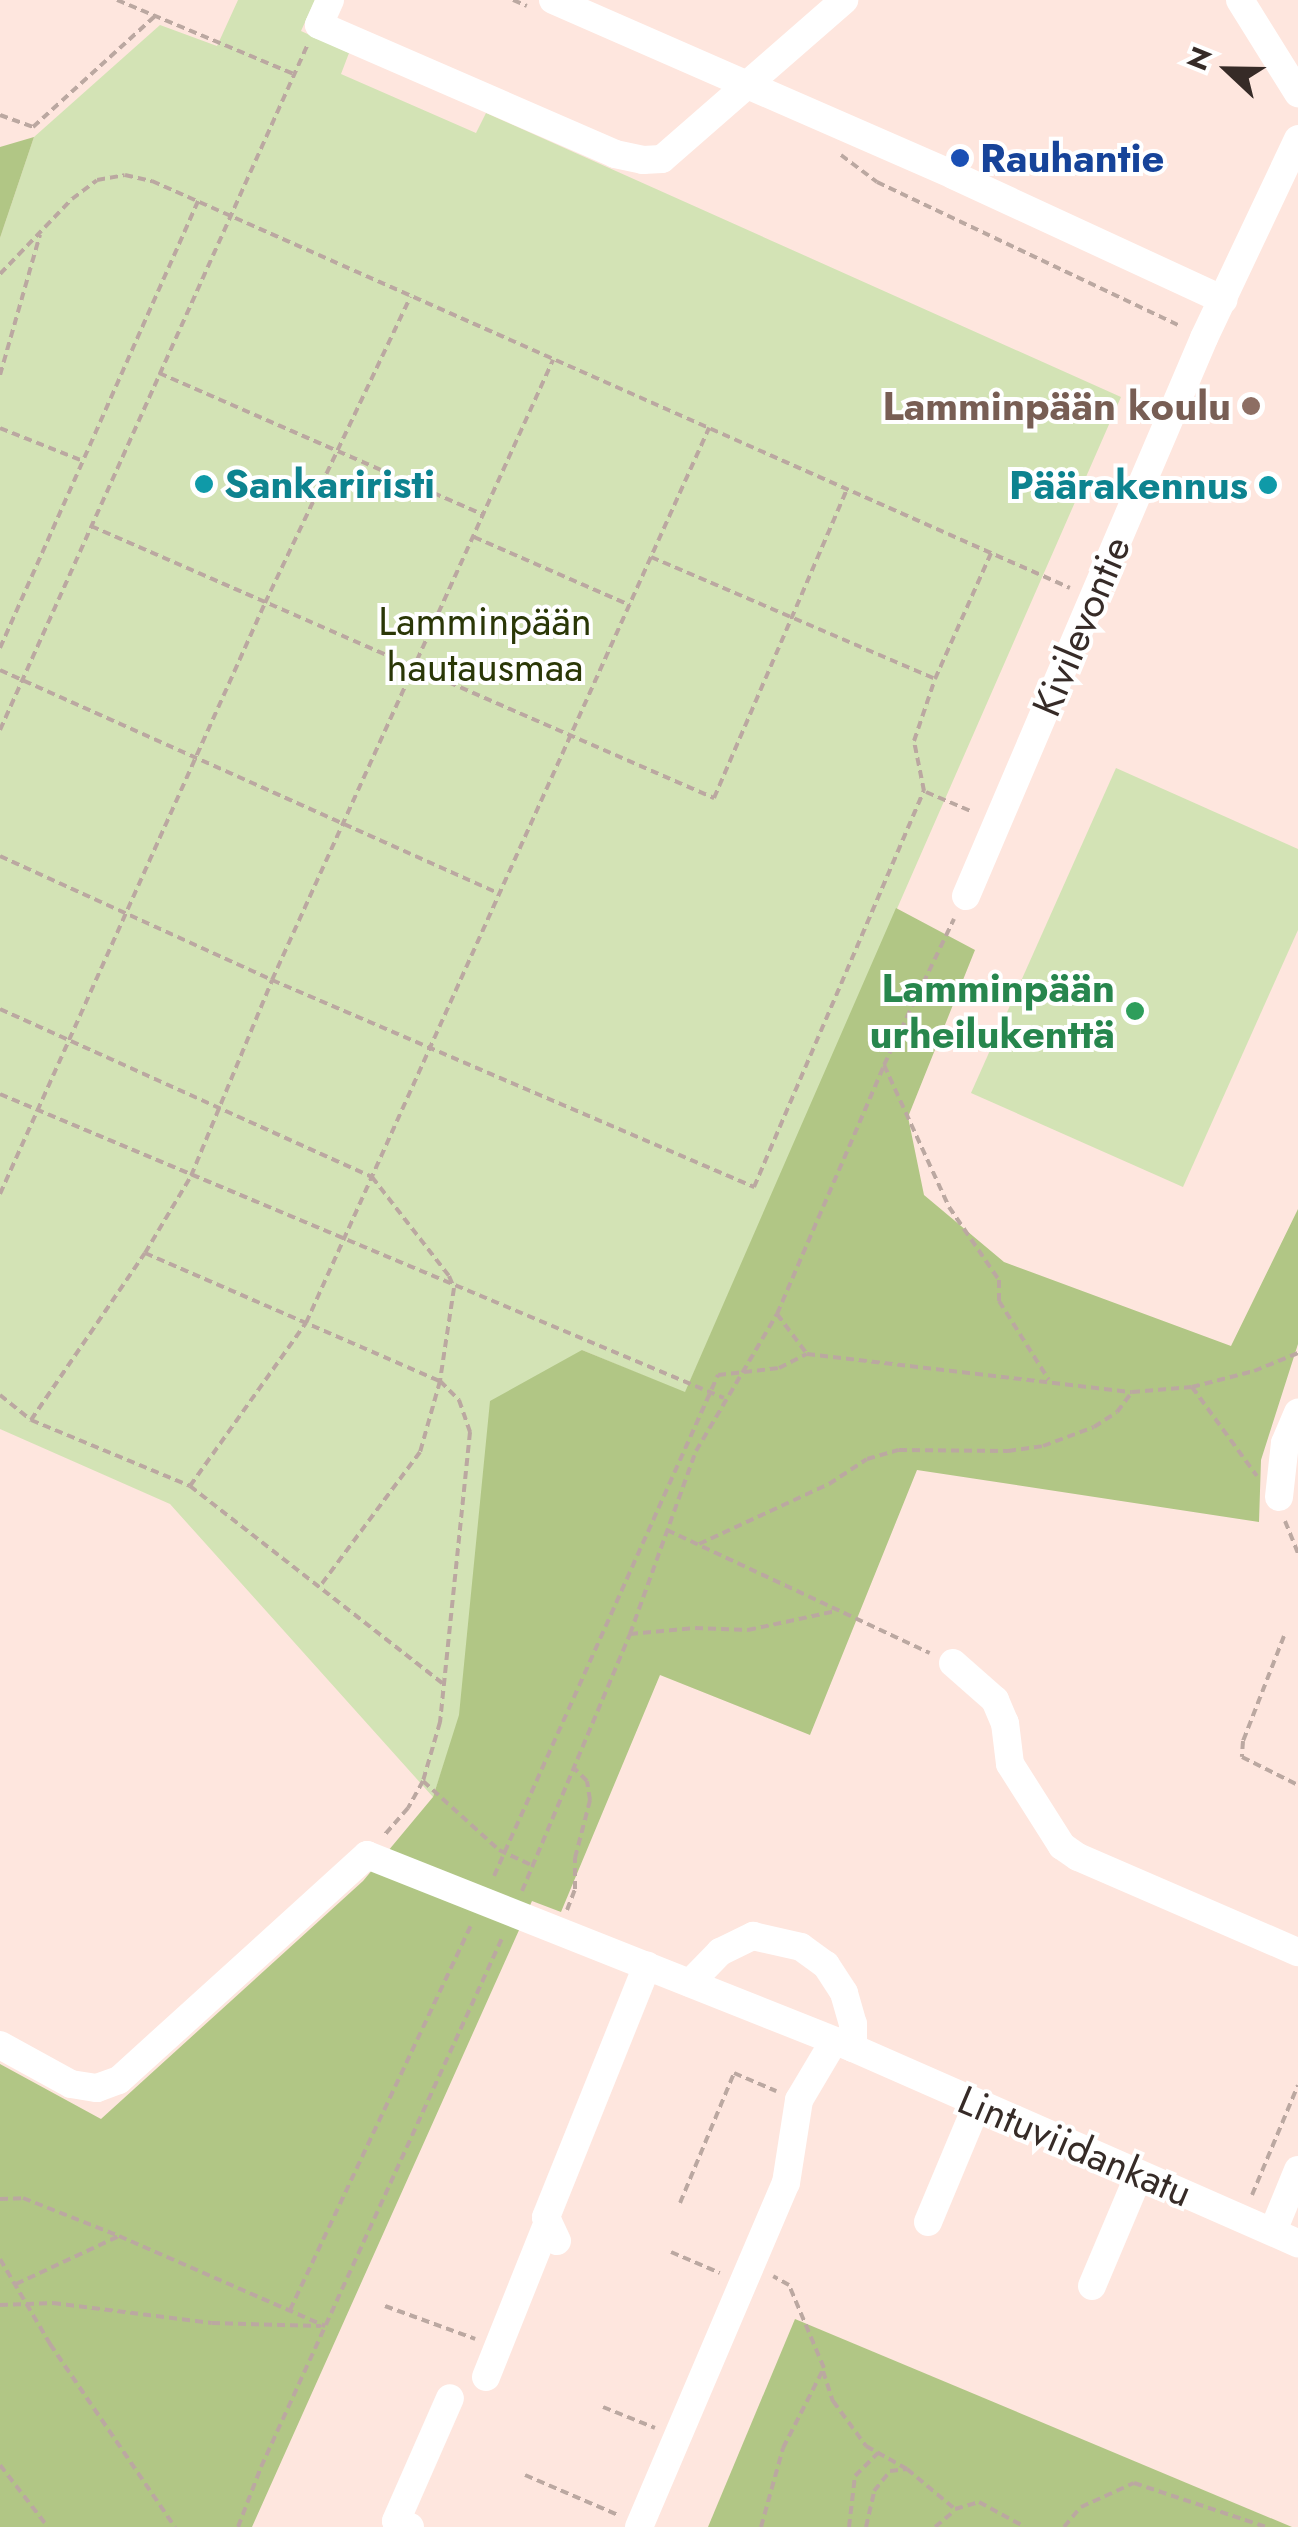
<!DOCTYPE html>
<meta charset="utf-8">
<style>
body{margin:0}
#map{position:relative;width:1298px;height:2527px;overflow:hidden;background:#fee6de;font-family:Jost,sans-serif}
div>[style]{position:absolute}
.green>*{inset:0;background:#d3e3b5}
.forest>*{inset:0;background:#b1c685}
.path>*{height:4px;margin-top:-2px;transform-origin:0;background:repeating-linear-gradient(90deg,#bba8a1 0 8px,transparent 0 13px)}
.minor>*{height:28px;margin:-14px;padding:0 14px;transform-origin:14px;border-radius:14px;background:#fff}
.dots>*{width:28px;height:28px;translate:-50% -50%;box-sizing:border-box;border:5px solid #fff;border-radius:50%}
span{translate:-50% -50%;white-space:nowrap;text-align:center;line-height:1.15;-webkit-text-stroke:8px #fff;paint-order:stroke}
.transit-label{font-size:40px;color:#164399;font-weight:700}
.left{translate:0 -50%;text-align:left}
.education-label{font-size:40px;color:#785e54;font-weight:700}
.right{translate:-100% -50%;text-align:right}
.culture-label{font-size:40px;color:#0d838f;font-weight:700}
.park-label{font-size:40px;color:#2a3706}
.street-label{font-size:40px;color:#362b27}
.leisure-label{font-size:40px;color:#27864d;font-weight:700}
.north{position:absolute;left:1178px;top:20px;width:100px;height:100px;-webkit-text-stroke:8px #fff;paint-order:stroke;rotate:292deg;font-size:28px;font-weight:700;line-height:40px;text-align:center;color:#362b27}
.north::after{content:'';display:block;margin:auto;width:35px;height:45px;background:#362b27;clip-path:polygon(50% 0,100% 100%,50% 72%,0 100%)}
</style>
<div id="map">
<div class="green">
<i style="clip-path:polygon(238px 0,315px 0,301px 31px,349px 53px,341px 74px,476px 133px,486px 113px,1121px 397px,685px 1393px,582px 1350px,433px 1797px,170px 1504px,0 1429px,0 238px,34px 137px,160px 25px,217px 46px)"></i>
<i style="clip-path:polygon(1116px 768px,1298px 849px,1298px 930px,1183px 1187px,971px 1093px)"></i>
</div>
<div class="forest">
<i style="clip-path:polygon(34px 137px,0 238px,0 147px)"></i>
<i style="clip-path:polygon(896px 908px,975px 950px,908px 1117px,924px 1195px,1004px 1262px,1231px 1346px,1298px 1209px,1298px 1344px,1261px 1460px,1259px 1522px,917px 1470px,810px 1735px,660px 1675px,561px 1912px,532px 1901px,252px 2527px,0 2527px,0 2064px,101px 2119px,363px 1881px,433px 1797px,459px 1715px,490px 1401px,582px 1350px,685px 1392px)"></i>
<i style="clip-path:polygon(795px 2319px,1292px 2527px,708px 2527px)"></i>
</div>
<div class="path">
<i style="left:117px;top:0;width:192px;rotate:22.7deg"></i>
<i style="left:513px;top:0;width:15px;rotate:23deg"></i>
<i style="left:0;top:115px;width:35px;rotate:20deg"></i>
<i style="left:33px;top:127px;width:165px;rotate:-42.3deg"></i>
<i style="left:841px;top:155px;width:45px;rotate:36.9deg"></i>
<i style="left:877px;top:182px;width:335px;rotate:25.4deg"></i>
<i style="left:0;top:274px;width:104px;rotate:-46.2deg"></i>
<i style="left:72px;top:199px;width:31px;rotate:-37deg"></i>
<i style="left:97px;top:180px;width:28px;rotate:-10deg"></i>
<i style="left:125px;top:175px;width:28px;rotate:13deg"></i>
<i style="left:152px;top:181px;width:1004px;rotate:23.91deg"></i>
<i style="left:159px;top:373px;width:355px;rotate:23.6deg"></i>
<i style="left:0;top:375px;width:146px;rotate:-74.1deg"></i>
<i style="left:0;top:428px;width:89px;rotate:21.7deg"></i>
<i style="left:91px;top:526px;width:680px;rotate:23.59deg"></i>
<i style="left:714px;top:798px;width:336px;rotate:-66.7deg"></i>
<i style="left:474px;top:537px;width:170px;rotate:23.6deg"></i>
<i style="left:651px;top:557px;width:309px;rotate:23.2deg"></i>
<i style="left:0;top:648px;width:489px;rotate:-66.1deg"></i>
<i style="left:0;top:670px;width:548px;rotate:24.13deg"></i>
<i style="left:0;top:730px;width:750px;rotate:-65.83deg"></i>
<i style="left:926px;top:792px;width:51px;rotate:23.1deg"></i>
<i style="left:0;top:856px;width:299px;rotate:24.5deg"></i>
<i style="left:272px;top:980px;width:525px;rotate:23.24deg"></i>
<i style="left:754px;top:1187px;width:431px;rotate:-66.8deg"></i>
<i style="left:924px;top:791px;width:51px;rotate:-101.3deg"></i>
<i style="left:914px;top:741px;width:65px;rotate:-71.3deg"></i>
<i style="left:935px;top:679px;width:138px;rotate:-66deg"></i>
<i style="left:0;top:1009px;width:408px;rotate:24.3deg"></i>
<i style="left:372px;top:1177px;width:125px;rotate:52.1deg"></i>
<i style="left:449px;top:1276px;width:13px;rotate:67deg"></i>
<i style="left:454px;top:1288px;width:94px;rotate:98.6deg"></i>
<i style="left:440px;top:1381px;width:74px;rotate:105.7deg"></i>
<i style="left:420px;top:1452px;width:166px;rotate:126.7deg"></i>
<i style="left:884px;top:1065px;width:156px;rotate:65.4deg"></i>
<i style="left:949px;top:1207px;width:88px;rotate:55.6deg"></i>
<i style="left:999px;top:1280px;width:21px;rotate:90deg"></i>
<i style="left:999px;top:1301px;width:93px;rotate:57.7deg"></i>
<i style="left:0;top:1094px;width:785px;rotate:22.78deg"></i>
<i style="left:0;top:1194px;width:648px;rotate:-65.85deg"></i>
<i style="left:265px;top:603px;width:339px;rotate:-64.6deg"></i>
<i style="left:145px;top:1253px;width:322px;rotate:23.5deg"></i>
<i style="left:440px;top:1381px;width:27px;rotate:45deg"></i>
<i style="left:459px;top:1400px;width:34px;rotate:71deg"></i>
<i style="left:470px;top:1432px;width:292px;rotate:95.9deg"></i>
<i style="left:440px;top:1722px;width:61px;rotate:106.1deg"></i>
<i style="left:423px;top:1781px;width:31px;rotate:119deg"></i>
<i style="left:408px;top:1808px;width:37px;rotate:131deg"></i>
<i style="left:777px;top:1314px;width:50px;rotate:53.1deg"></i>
<i style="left:1192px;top:1387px;width:64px;rotate:-14.5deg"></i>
<i style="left:1254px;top:1371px;width:48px;rotate:-22.2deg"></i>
<i style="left:0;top:1395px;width:40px;rotate:39deg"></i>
<i style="left:31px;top:1420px;width:172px;rotate:22.5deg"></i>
<i style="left:190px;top:1486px;width:323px;rotate:38deg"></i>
<i style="left:31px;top:1420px;width:202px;rotate:-55.7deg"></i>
<i style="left:145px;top:1253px;width:90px;rotate:-59.1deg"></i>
<i style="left:191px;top:1176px;width:212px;rotate:-67.5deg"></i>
<i style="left:272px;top:980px;width:681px;rotate:-65.62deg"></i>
<i style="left:190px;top:1486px;width:200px;rotate:-54.6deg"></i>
<i style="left:306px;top:1323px;width:982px;rotate:-65.76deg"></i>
<i style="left:1285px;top:1521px;width:35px;rotate:68deg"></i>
<i style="left:667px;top:1530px;width:290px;rotate:25.1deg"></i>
<i style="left:699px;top:1544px;width:143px;rotate:-24.8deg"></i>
<i style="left:829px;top:1484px;width:45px;rotate:-33.3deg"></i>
<i style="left:867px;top:1459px;width:33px;rotate:-16deg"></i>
<i style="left:899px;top:1450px;width:109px;rotate:0.5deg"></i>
<i style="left:1008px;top:1451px;width:35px;rotate:-8deg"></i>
<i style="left:1043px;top:1446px;width:54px;rotate:-20.4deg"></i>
<i style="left:1094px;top:1427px;width:27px;rotate:-33deg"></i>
<i style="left:1117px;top:1412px;width:25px;rotate:-53deg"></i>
<i style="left:630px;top:1634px;width:65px;rotate:-5.3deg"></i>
<i style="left:695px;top:1628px;width:53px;rotate:2.2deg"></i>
<i style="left:748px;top:1630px;width:90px;rotate:-12.2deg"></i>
<i style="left:1284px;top:1636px;width:113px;rotate:111.3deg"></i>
<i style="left:1243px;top:1741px;width:16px;rotate:94deg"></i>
<i style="left:1242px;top:1757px;width:63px;rotate:26.6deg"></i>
<i style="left:423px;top:1781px;width:103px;rotate:42.2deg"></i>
<i style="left:499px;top:1850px;width:38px;rotate:25deg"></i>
<i style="left:494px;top:1876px;width:549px;rotate:-65.91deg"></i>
<i style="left:718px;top:1375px;width:61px;rotate:-6.5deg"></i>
<i style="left:779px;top:1368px;width:31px;rotate:-27deg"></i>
<i style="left:807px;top:1354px;width:327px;rotate:6.7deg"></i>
<i style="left:1132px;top:1392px;width:60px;rotate:-4.8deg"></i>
<i style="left:1192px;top:1387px;width:110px;rotate:53.9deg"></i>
<i style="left:522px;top:1891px;width:279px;rotate:-67.2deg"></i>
<i style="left:630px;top:1634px;width:195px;rotate:-70.2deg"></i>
<i style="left:696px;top:1451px;width:159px;rotate:-59.4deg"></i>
<i style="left:777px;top:1314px;width:271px;rotate:-66.7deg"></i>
<i style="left:884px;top:1065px;width:162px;rotate:-64.4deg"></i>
<i style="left:567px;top:1910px;width:22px;rotate:-69deg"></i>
<i style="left:575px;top:1889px;width:31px;rotate:-90deg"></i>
<i style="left:575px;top:1858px;width:60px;rotate:-75.5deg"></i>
<i style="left:590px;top:1800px;width:19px;rotate:-99deg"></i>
<i style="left:587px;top:1781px;width:17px;rotate:-135deg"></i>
<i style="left:1252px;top:2195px;width:119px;rotate:-67.3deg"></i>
<i style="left:0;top:2199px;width:23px;rotate:-2deg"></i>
<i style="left:23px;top:2198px;width:103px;rotate:21.6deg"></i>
<i style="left:680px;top:2203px;width:141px;rotate:-67.4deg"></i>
<i style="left:734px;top:2073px;width:46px;rotate:23.2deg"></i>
<i style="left:671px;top:2252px;width:53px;rotate:23.2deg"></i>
<i style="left:0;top:2259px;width:99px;rotate:59.5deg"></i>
<i style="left:50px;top:2344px;width:222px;rotate:55.7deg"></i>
<i style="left:16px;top:2284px;width:114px;rotate:-25deg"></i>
<i style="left:119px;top:2236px;width:225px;rotate:23.6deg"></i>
<i style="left:0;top:2305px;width:53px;rotate:-2.2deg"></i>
<i style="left:53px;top:2303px;width:160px;rotate:7.2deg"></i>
<i style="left:212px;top:2323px;width:109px;rotate:1.6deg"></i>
<i style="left:385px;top:2306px;width:96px;rotate:20.1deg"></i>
<i style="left:290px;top:2310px;width:425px;rotate:-64.8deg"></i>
<i style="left:823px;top:2371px;width:32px;rotate:72deg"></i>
<i style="left:833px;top:2401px;width:56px;rotate:53.7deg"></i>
<i style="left:866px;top:2446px;width:47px;rotate:29.3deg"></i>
<i style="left:907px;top:2469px;width:62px;rotate:39.8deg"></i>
<i style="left:955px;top:2509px;width:25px;rotate:-16deg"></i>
<i style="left:979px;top:2502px;width:52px;rotate:28.5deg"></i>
<i style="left:603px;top:2407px;width:56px;rotate:22deg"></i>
<i style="left:0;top:2465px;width:78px;rotate:52.3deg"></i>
<i style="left:525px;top:2475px;width:101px;rotate:23.3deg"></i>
<i style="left:238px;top:2527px;width:64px;rotate:-69deg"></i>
<i style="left:261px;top:2467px;width:584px;rotate:-65.5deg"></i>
<i style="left:761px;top:2527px;width:82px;rotate:-74.4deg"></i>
<i style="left:783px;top:2448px;width:90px;rotate:-62.9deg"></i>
<i style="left:824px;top:2368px;width:90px;rotate:-112.9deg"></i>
<i style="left:789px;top:2285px;width:18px;rotate:-151deg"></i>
<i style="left:849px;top:2527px;width:51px;rotate:-83.3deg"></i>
<i style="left:855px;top:2476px;width:33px;rotate:-45deg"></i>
<i style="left:866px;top:2527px;width:37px;rotate:-77deg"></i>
<i style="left:874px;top:2491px;width:26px;rotate:-51deg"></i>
<i style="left:890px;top:2471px;width:17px;rotate:-7deg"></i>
<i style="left:935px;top:2527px;width:25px;rotate:-40deg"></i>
<i style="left:1064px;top:2527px;width:26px;rotate:-50deg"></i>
<i style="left:1081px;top:2507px;width:58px;rotate:-24.4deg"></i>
<i style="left:1134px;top:2483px;width:139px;rotate:18.4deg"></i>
</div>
<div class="minor">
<i style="left:330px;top:0;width:27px;rotate:114deg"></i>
<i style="left:319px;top:25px;width:323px;rotate:23.5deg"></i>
<i style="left:615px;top:154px;width:29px;rotate:12deg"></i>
<i style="left:643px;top:160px;width:19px;rotate:-3deg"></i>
<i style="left:662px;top:159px;width:242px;rotate:-41.1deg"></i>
<i style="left:553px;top:0;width:437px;rotate:23.6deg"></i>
<i style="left:953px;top:175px;width:298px;rotate:24.8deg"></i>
<i style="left:1240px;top:0;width:110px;rotate:58.1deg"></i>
<i style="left:966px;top:896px;width:607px;rotate:-66.9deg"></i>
<i style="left:1204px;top:338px;width:220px;rotate:-64.7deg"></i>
<i style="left:1279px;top:1497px;width:54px;rotate:-83.7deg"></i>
<i style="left:1285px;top:1443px;width:33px;rotate:-67deg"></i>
<i style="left:953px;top:1663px;width:56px;rotate:41.4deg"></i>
<i style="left:995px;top:1700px;width:25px;rotate:67deg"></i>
<i style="left:1005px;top:1723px;width:41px;rotate:83deg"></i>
<i style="left:1010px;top:1764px;width:97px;rotate:57.6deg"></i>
<i style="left:1062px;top:1846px;width:19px;rotate:35deg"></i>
<i style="left:1078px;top:1857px;width:240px;rotate:23.4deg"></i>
<i style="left:690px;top:1983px;width:43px;rotate:-45.9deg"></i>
<i style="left:720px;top:1952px;width:37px;rotate:-26deg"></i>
<i style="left:753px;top:1936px;width:49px;rotate:12.9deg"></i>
<i style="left:801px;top:1947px;width:31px;rotate:36deg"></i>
<i style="left:826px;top:1965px;width:33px;rotate:57deg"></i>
<i style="left:844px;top:1993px;width:32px;rotate:74deg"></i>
<i style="left:853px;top:2024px;width:24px;rotate:90deg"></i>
<i style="left:0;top:2045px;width:81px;rotate:28.8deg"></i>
<i style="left:71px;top:2084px;width:26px;rotate:9deg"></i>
<i style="left:97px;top:2088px;width:23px;rotate:-20deg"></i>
<i style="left:119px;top:2080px;width:335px;rotate:-42.2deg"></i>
<i style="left:367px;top:1855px;width:523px;rotate:21.66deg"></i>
<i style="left:853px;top:2048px;width:486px;rotate:23.7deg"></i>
<i style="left:928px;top:2222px;width:127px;rotate:-67.3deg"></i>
<i style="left:1273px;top:2231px;width:66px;rotate:-67.7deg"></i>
<i style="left:557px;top:2241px;width:26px;rotate:-115deg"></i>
<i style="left:546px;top:2217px;width:271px;rotate:-68.1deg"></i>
<i style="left:1092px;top:2286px;width:121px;rotate:-67.1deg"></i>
<i style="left:486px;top:2377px;width:167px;rotate:-68.2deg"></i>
<i style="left:410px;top:2527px;width:15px;rotate:-157deg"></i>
<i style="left:396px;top:2521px;width:134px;rotate:-66.3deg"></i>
<i style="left:639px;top:2527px;width:374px;rotate:-66.9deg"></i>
<i style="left:786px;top:2183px;width:84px;rotate:-81.1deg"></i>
<i style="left:799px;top:2100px;width:69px;rotate:-59.3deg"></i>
</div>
<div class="dots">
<i style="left:960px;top:158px;background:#1a4fb4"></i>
<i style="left:1251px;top:406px;background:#8d6e63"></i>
<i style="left:204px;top:484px;background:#0f9aa8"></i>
<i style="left:1268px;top:485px;background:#0f9aa8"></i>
<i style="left:1135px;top:1011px;background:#2e9e5b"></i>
</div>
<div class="transit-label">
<span class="left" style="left:980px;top:158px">Rauhantie</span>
</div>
<div class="education-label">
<span class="right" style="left:1231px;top:406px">Lamminpään koulu</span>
</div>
<div class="culture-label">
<span class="left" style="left:224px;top:484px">Sankariristi</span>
<span class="right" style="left:1248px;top:485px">Päärakennus</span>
</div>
<div class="park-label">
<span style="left:485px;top:644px">Lamminpään<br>hautausmaa</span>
</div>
<div class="street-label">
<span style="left:1081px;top:626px;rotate:-67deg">Kivilevontie</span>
<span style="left:1075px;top:2146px;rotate:23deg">Lintuviidankatu</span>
</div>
<div class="leisure-label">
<span class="right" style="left:1115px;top:1011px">Lamminpään<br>urheilukenttä</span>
</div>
<div class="north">N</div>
</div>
